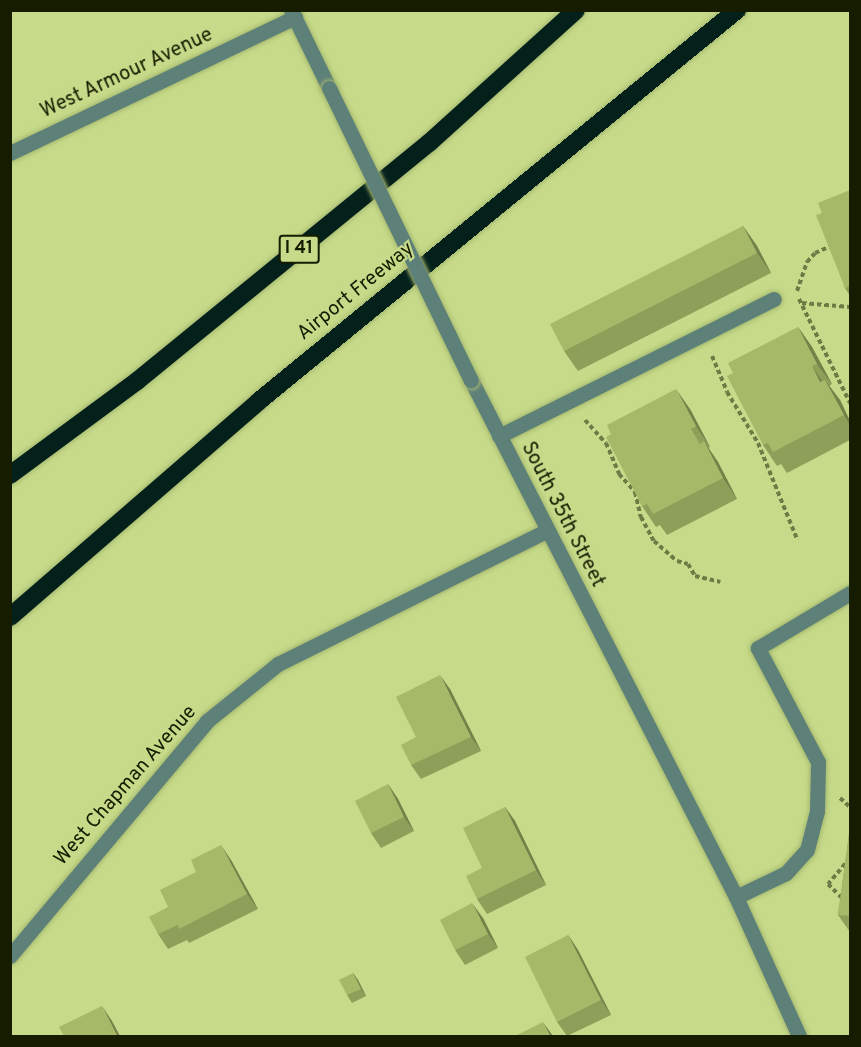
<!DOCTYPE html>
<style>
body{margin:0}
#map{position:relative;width:861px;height:1047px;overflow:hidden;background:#c6da89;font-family:Overpass,sans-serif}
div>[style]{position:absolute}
.path>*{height:4px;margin-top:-2px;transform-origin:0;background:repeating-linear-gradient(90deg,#6e7b45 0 4.5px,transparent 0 7.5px)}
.roads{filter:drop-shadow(0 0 2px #a6b870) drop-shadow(0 0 2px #a6b870)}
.minor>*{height:15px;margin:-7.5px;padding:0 7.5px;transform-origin:7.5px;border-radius:7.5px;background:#5d8078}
.highway>*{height:18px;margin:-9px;padding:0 9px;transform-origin:9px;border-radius:9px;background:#03201b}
.bridges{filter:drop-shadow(0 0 2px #a6b870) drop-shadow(0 0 2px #a6b870)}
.minor-bridge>*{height:15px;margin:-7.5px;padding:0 7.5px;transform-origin:7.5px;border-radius:7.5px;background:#5d8078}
.wall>*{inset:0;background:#8e9f59}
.shaded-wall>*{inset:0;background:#748249}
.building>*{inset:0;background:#a5b968}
span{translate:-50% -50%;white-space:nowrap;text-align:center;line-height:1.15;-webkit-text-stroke:4.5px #c6da89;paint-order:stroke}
.shield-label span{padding:2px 4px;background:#c6da89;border:2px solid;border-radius:4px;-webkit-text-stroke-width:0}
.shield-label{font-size:18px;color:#161c00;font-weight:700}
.street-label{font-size:20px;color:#161c00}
.frame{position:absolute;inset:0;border:12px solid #161c00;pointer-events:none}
</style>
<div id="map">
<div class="path">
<i style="left:797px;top:291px;width:31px;rotate:-71deg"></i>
<i style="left:807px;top:262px;width:12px;rotate:-48deg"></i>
<i style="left:815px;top:253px;width:17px;rotate:-24deg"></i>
<i style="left:799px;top:299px;width:116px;rotate:63.9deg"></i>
<i style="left:802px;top:303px;width:48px;rotate:4.8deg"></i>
<i style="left:712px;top:356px;width:39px;rotate:67deg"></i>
<i style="left:727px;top:392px;width:60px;rotate:58.7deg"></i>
<i style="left:758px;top:443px;width:104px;rotate:67.9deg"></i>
<i style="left:585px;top:420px;width:31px;rotate:48deg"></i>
<i style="left:606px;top:443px;width:34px;rotate:67deg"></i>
<i style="left:619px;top:474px;width:24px;rotate:48deg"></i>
<i style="left:635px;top:492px;width:26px;rotate:77deg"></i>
<i style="left:641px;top:517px;width:27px;rotate:62deg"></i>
<i style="left:654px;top:541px;width:30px;rotate:41deg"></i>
<i style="left:677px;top:561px;width:11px;rotate:15deg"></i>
<i style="left:688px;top:564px;width:14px;rotate:60deg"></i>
<i style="left:695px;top:576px;width:26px;rotate:13deg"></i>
<i style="left:840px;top:798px;width:13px;rotate:42deg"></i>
<i style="left:850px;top:858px;width:34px;rotate:130deg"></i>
<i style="left:828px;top:884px;width:31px;rotate:45deg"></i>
</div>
<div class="roads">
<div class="minor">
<i style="left:291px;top:10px;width:87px;rotate:64deg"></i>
<i style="left:10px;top:153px;width:316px;rotate:-25.5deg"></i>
<i style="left:471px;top:380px;width:581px;rotate:62.86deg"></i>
<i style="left:736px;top:897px;width:153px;rotate:65.6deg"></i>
<i style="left:499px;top:436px;width:307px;rotate:-26.5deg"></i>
<i style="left:736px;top:897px;width:55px;rotate:-25.6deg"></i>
<i style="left:786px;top:873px;width:31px;rotate:-48deg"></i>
<i style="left:807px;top:850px;width:40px;rotate:-75.6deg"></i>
<i style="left:817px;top:811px;width:49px;rotate:-88.8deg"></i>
<i style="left:818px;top:762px;width:129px;rotate:-117.8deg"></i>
<i style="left:758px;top:648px;width:107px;rotate:-30.9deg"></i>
<i style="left:10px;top:956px;width:307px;rotate:-50deg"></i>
<i style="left:207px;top:721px;width:91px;rotate:-38.8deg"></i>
<i style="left:278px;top:664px;width:299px;rotate:-26.4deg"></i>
</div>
<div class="highway">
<i style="left:10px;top:475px;width:158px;rotate:-36.5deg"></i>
<i style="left:137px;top:381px;width:377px;rotate:-39.2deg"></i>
<i style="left:429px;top:143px;width:198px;rotate:-42.1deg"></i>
<i style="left:10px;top:617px;width:330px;rotate:-40.9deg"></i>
<i style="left:259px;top:401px;width:618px;rotate:-39.28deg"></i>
</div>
</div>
<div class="bridges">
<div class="minor-bridge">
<i style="left:329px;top:88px;width:325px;rotate:64.1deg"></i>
</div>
</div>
<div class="wall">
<i style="clip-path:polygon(850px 190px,850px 296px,845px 288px,822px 213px)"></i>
<i style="clip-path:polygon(743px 226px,757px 246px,771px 273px,578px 371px,564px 351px)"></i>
<i style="clip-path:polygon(798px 327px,812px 347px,832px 384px,829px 386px,840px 400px,850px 421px,850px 440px,787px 473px,781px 464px,777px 466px,763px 445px)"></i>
<i style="clip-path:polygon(690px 409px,710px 447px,708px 448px,718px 462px,737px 499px,667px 535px,660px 525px,656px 527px,642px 506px,611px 434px)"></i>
<i style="clip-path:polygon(450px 689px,481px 751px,421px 779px,411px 765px,416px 737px)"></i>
<i style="clip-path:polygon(388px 784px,398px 799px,414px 831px,381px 848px,371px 833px)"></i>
<i style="clip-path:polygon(505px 807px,515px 821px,546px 885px,487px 914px,477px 899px,482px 868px)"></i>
<i style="clip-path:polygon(850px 827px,850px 932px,838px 915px)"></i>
<i style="clip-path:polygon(231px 860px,258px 909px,189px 943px,187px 940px,168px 949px,158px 934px,168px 907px)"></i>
<i style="clip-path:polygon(483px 918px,498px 948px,465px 965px,455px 950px)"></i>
<i style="clip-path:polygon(568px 935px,578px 950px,611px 1015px,567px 1036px,557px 1022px)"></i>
<i style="clip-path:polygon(353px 973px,358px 980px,366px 996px,352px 1003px,347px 995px)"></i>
</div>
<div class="shaded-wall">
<i style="clip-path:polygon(743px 226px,757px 246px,771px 273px,757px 253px)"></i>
<i style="clip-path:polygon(798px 327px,812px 347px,832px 384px,817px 364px)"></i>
<i style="clip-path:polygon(812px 366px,826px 387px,820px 382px)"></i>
<i style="clip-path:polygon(825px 380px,840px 400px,850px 421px,850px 425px,844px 415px)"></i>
<i style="clip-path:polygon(676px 389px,690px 409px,710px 447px,696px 426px)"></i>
<i style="clip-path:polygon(704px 441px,718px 462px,737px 499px,723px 478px)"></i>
<i style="clip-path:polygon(440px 675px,450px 689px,481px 751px,471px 737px)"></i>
<i style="clip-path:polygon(388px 784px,398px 799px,414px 831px,404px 817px)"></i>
<i style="clip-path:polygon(505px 807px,515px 821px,546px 885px,536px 870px)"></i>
<i style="clip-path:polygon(221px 845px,231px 860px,258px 909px,247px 894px)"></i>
<i style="clip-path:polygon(472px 903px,483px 918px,498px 948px,488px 934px)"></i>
<i style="clip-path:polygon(568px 935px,578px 950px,611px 1015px,601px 1000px)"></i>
<i style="clip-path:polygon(353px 973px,358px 980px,366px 996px,361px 989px)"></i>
<i style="clip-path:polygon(102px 1006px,112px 1021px,120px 1036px,117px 1036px)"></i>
<i style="clip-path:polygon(543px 1022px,553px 1036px,550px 1036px)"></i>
</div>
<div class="building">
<i style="clip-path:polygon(850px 190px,850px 286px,845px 288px,816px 215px,822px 213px,818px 203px)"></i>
<i style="clip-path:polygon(743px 226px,757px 253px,564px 351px,550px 324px)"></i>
<i style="clip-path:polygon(798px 327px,817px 364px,812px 366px,820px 382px,825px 380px,844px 415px,773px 452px,768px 443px,763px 445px,727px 376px,733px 373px,728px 363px)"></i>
<i style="clip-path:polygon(676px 389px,696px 426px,691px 429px,700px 444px,704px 441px,723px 478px,653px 514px,647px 504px,642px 506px,606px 437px,611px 434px,607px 425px)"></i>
<i style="clip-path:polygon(440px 675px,471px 737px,411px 765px,401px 745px,416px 737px,396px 697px)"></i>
<i style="clip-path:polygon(388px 784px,404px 817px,371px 833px,355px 801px)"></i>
<i style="clip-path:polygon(505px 807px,536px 870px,477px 899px,466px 876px,482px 868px,463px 828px)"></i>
<i style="clip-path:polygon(850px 827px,850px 916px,838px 915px)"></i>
<i style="clip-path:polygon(221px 845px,247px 894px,179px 929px,178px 925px,158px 934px,149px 917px,168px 907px,160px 890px,196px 872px,191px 860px)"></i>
<i style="clip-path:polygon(472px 903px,488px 934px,455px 950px,440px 920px)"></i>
<i style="clip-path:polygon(568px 935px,601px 1000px,557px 1022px,525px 957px)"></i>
<i style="clip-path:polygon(353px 973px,361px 989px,347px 995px,339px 980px)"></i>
<i style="clip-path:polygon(102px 1006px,117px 1036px,64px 1036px,59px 1027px)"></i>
<i style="clip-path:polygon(543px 1022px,550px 1036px,515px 1036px)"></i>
</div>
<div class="shield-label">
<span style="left:299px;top:249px">I 41</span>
</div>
<div class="street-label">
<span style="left:127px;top:74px;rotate:-25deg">West Armour Avenue</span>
<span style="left:356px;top:292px;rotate:-39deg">Airport Freeway</span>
<span style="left:562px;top:515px;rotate:63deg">South 35th Street</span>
<span style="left:126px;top:786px;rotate:-49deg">West Chapman Avenue</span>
</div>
<div class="frame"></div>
</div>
